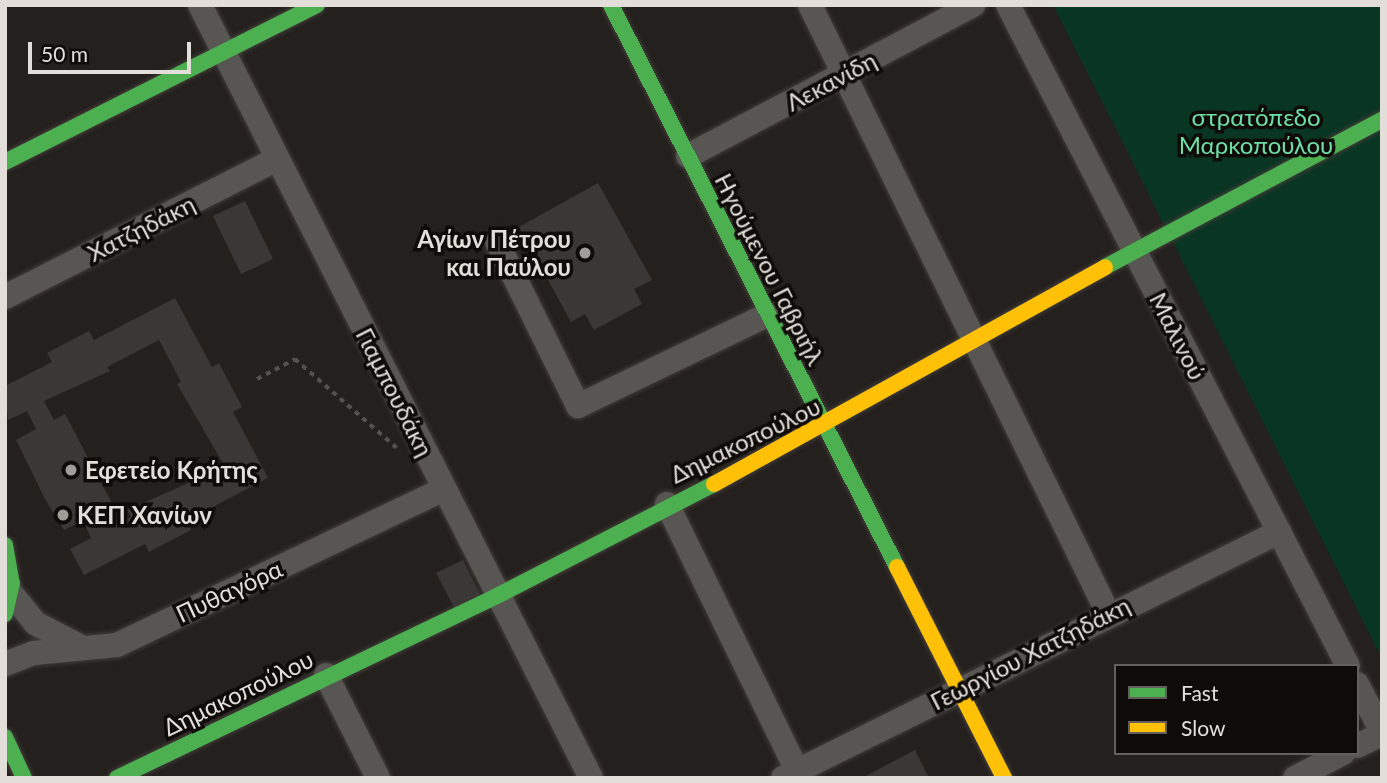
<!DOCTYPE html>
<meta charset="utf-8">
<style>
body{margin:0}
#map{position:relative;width:1387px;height:783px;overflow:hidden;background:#24201d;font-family:Lato,sans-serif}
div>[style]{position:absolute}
.green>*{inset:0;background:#093622}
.building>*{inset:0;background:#3a3737}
.path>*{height:3.5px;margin-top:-1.75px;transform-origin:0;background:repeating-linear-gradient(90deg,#54514f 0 5px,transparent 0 10px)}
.roads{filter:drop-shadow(0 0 2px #403c3a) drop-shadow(0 0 2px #403c3a)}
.street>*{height:24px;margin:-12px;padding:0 12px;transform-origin:12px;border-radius:12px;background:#585653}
.fast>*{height:16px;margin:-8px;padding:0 8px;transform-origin:8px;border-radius:8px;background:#4caf50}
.slow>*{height:16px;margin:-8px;padding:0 8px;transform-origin:8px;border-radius:8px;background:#ffc107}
.dots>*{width:19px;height:19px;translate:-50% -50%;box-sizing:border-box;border:4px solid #0e0b08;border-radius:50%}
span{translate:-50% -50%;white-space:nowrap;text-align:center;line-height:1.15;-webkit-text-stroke:7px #0e0b08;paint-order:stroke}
.street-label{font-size:24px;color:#e3deda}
.park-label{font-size:24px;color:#6ddea6}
.poi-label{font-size:24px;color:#e3deda;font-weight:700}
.right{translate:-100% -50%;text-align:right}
.left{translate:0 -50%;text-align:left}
.frame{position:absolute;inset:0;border:7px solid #e3deda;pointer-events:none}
.legend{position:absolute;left:1114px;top:664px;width:245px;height:91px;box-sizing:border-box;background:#0e0b08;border:2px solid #635f5c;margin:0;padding:9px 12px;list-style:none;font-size:21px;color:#e3deda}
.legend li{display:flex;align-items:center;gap:14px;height:35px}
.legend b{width:35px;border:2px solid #635f5c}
.scale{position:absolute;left:28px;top:42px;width:163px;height:32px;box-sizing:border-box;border:4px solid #e3deda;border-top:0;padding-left:9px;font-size:21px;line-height:24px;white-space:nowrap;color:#e3deda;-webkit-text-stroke:5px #0e0b08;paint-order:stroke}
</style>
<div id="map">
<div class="green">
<i style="clip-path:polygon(1053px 5px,1382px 5px,1382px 659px,1112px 121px)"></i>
</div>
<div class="building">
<i style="clip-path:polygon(598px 183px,652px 280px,634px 289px,642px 304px,594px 330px,585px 314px,571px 322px,519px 227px)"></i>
<i style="clip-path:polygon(245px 201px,273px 259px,241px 274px,213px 216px)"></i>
<i style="clip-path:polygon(evenodd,175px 298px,212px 367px,219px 363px,242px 407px,233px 412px,268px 478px,186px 521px,191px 530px,149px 552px,145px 544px,84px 575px,70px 549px,91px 538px,83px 521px,64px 530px,45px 499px,16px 440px,36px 429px,27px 411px,8px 420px,5px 386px,52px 362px,47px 353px,89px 331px,94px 340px,175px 298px,159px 340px,181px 382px,177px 384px,225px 467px,127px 510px,131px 517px,110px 528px,101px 511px,113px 505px,65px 414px,54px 420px,44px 401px,110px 371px,107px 367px,159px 340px)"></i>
<i style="clip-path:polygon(463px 560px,480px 594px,454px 607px,436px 573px)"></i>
<i style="clip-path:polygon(915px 750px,929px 778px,862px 778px)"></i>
</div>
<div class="path">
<i style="left:257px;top:379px;width:43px;rotate:-27.8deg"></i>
<i style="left:295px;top:359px;width:135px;rotate:41.1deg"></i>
</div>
<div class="roads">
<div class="street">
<i style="left:200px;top:5px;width:866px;rotate:63.17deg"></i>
<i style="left:810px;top:5px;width:677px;rotate:63.89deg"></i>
<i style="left:1008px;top:5px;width:743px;rotate:62.78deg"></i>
<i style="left:688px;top:156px;width:323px;rotate:-27.9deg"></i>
<i style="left:497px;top:242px;width:183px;rotate:63.7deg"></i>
<i style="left:578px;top:406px;width:210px;rotate:-25.7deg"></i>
<i style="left:5px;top:297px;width:305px;rotate:-26.9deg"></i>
<i style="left:667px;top:504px;width:296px;rotate:64deg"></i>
<i style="left:11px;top:593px;width:38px;rotate:51deg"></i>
<i style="left:35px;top:623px;width:54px;rotate:27.5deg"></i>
<i style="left:5px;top:664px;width:31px;rotate:-21deg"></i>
<i style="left:34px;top:653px;width:83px;rotate:-5.5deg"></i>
<i style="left:117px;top:645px;width:362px;rotate:-25.5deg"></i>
<i style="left:326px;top:675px;width:115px;rotate:63.2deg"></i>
<i style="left:1357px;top:684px;width:54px;rotate:62.5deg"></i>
<i style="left:1357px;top:746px;width:28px;rotate:-26deg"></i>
<i style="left:783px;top:778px;width:554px;rotate:-26.38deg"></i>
<i style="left:1295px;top:778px;width:54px;rotate:-27.5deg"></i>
</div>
<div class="fast">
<i style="left:611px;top:5px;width:631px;rotate:63.03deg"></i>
<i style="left:5px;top:162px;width:349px;rotate:-26.7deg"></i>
<i style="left:1105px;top:267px;width:314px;rotate:-28deg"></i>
<i style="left:5px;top:545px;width:39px;rotate:80deg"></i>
<i style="left:12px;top:583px;width:32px;rotate:103deg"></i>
<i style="left:5px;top:737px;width:45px;rotate:65.1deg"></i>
<i style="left:117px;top:778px;width:421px;rotate:-25.6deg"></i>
<i style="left:497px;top:596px;width:244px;rotate:-27.3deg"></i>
</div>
<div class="slow">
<i style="left:714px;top:484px;width:447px;rotate:-29deg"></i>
<i style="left:897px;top:567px;width:237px;rotate:63.1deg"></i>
</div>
</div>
<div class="dots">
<i style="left:585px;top:253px;background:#a09c98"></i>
<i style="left:71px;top:470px;background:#a09c98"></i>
<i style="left:63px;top:515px;background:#a09c98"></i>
</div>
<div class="street-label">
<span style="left:831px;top:81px;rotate:-28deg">Λεκανίδη</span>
<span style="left:141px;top:228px;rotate:-27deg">Χατζηδάκη</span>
<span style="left:770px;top:269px;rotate:63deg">Ηγούμενου Γαβριήλ</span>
<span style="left:1178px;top:336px;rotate:63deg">Μαλινού</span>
<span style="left:395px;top:392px;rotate:63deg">Γιαμπουδάκη</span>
<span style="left:745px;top:440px;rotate:-26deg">Δημακοπούλου</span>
<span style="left:229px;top:591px;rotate:-25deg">Πυθαγόρα</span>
<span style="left:1030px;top:653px;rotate:-27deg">Γεωργίου Χατζηδάκη</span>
<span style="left:238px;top:693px;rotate:-26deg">Δημακοπούλου</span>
</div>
<div class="park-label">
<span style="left:1256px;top:131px">στρατόπεδο<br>Μαρκοπούλου</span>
</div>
<div class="poi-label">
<span class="right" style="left:571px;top:253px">Αγίων Πέτρου<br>και Παύλου</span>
<span class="left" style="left:85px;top:470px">Εφετείο Κρήτης</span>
<span class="left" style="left:77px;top:515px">ΚΕΠ Χανίων</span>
</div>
<div class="frame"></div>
<ul class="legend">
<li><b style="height:9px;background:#4caf50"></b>Fast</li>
<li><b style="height:9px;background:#ffc107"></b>Slow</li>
</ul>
<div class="scale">50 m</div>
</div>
